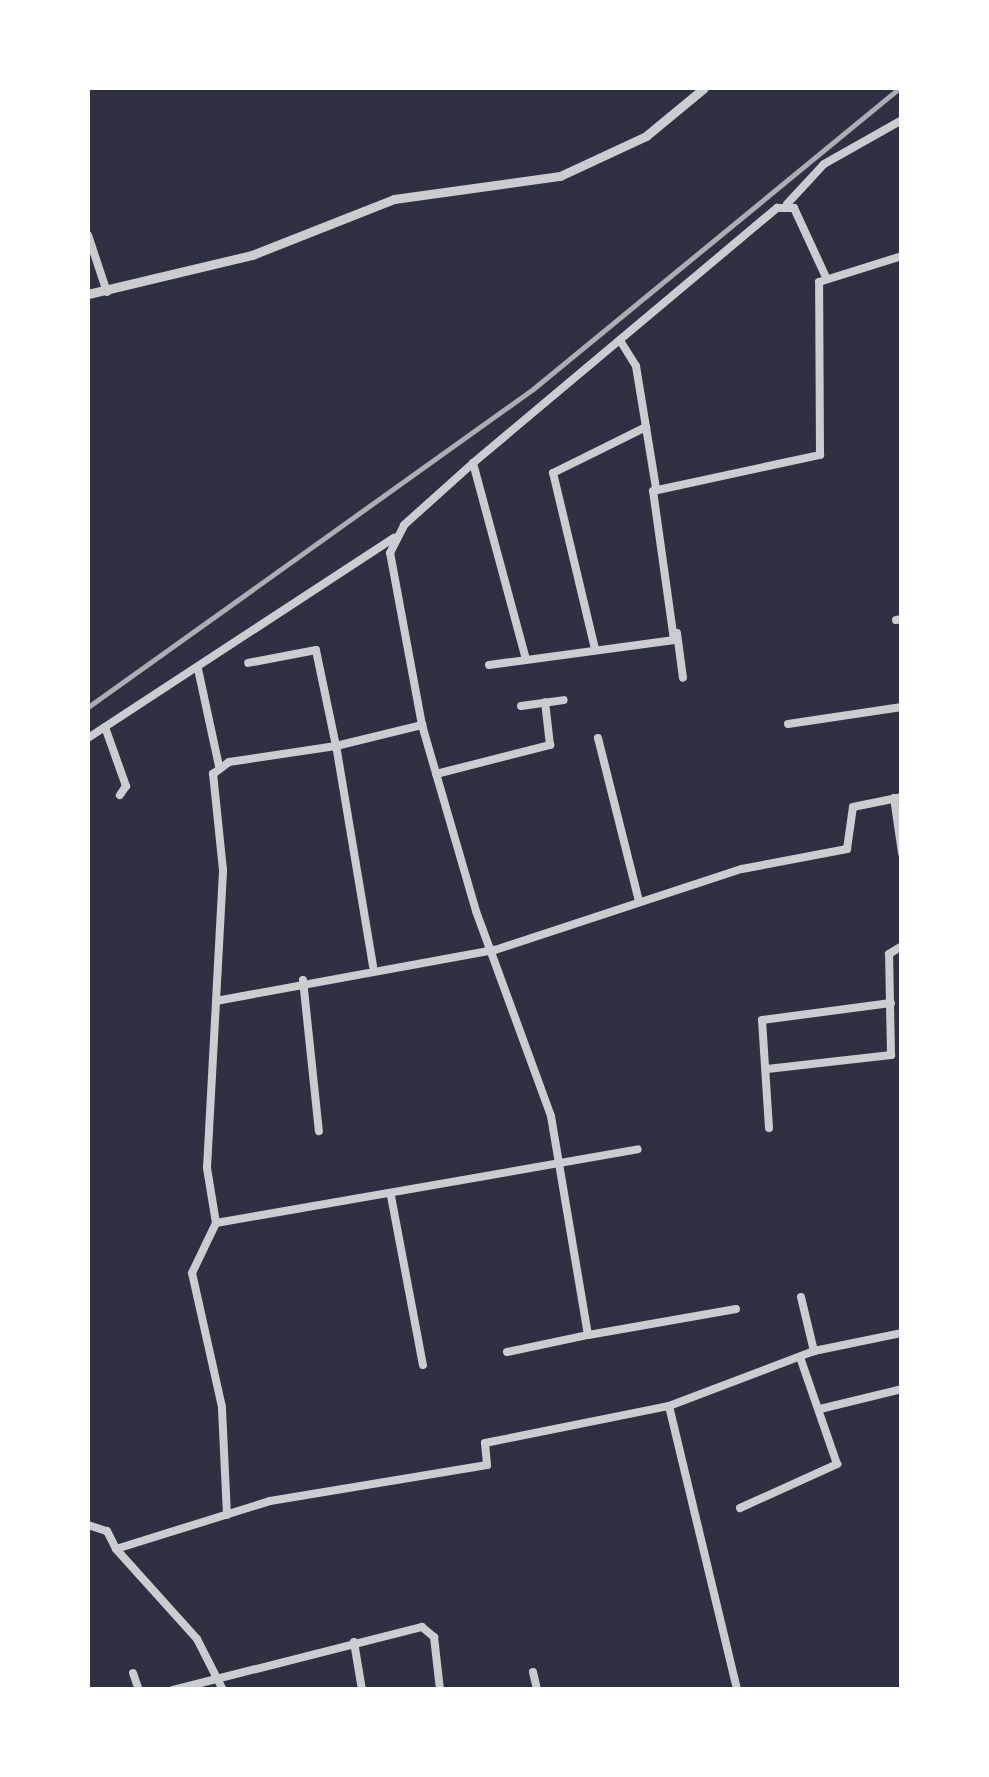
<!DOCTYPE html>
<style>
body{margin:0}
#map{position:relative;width:989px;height:1777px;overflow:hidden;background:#2d3142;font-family:Rubik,sans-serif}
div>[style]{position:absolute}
.minor>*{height:8px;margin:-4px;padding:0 4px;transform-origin:4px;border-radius:4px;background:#caccd0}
.tertiary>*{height:9px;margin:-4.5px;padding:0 4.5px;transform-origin:4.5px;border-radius:4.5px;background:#caccd0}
.rail>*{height:5px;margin:-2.5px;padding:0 2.5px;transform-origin:2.5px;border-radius:2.5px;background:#abadb3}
span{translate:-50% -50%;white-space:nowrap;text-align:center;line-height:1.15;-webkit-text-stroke:8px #fff;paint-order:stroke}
.frame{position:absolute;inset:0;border:90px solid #fff;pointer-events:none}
</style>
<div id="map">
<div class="minor">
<i style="left:787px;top:204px;width:54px;rotate:-47.2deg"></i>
<i style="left:824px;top:164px;width:90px;rotate:-29.4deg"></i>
<i style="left:88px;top:235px;width:60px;rotate:71.6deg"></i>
<i style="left:621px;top:342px;width:28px;rotate:58deg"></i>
<i style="left:636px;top:366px;width:124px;rotate:80.7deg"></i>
<i style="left:473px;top:463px;width:204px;rotate:74.9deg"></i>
<i style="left:896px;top:620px;width:6px;rotate:-9deg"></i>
<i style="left:677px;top:633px;width:45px;rotate:82.4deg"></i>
<i style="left:595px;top:649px;width:181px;rotate:-103.4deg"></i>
<i style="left:553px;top:473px;width:104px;rotate:-26.3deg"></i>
<i style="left:489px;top:665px;width:187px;rotate:-7.7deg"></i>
<i style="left:674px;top:640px;width:150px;rotate:-98deg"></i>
<i style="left:653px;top:491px;width:171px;rotate:-12.2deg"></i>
<i style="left:820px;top:455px;width:173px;rotate:-90.3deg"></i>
<i style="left:819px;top:282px;width:87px;rotate:-17.4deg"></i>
<i style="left:198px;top:669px;width:99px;rotate:77.8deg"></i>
<i style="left:521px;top:706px;width:43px;rotate:-7.9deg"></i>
<i style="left:788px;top:724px;width:115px;rotate:-8.5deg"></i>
<i style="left:105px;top:727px;width:63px;rotate:70.4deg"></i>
<i style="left:126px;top:786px;width:11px;rotate:124deg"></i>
<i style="left:88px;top:738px;width:366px;rotate:-33.2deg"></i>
<i style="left:598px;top:738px;width:168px;rotate:75.9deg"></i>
<i style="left:436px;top:774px;width:118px;rotate:-14.3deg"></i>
<i style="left:550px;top:745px;width:43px;rotate:-96.6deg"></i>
<i style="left:894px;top:798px;width:56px;rotate:81.7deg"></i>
<i style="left:373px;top:966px;width:223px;rotate:-99.5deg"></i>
<i style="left:336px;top:746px;width:89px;rotate:-13.7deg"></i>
<i style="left:303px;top:980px;width:152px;rotate:84deg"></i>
<i style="left:216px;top:1001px;width:131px;rotate:-86.9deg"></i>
<i style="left:223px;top:870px;width:97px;rotate:-95.9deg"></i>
<i style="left:213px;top:774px;width:20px;rotate:-37deg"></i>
<i style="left:229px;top:762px;width:108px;rotate:-8.5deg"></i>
<i style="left:336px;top:746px;width:98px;rotate:-101.8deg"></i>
<i style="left:316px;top:650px;width:69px;rotate:169.2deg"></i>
<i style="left:767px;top:1069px;width:125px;rotate:-6.4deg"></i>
<i style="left:891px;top:1055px;width:101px;rotate:-91.1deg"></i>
<i style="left:889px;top:954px;width:15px;rotate:-32deg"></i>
<i style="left:769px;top:1128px;width:108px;rotate:-93.7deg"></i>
<i style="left:762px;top:1020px;width:130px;rotate:-7.5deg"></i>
<i style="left:391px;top:1196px;width:172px;rotate:79.3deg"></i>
<i style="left:216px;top:1223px;width:428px;rotate:-9.9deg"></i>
<i style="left:801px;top:1297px;width:56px;rotate:76.5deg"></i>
<i style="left:736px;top:1309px;width:150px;rotate:170deg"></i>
<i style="left:588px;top:1335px;width:222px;rotate:-99.6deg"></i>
<i style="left:551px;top:1116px;width:218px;rotate:-110.1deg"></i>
<i style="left:476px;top:911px;width:194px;rotate:-106.2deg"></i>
<i style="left:422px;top:725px;width:175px;rotate:-100.5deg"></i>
<i style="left:390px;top:553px;width:31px;rotate:-63deg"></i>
<i style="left:404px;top:525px;width:93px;rotate:-41.9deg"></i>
<i style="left:473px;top:463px;width:397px;rotate:-40deg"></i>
<i style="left:777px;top:208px;width:17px"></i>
<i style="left:794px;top:208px;width:74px;rotate:65.2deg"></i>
<i style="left:507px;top:1352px;width:83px;rotate:-11.9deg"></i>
<i style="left:669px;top:1406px;width:292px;rotate:76.5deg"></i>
<i style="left:820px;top:1409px;width:84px;rotate:-13.7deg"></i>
<i style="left:740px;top:1508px;width:107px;rotate:-24.4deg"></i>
<i style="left:837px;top:1464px;width:113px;rotate:-109.1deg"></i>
<i style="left:227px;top:1515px;width:108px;rotate:-92.7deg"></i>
<i style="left:222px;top:1407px;width:137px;rotate:-102.6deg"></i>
<i style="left:192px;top:1273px;width:55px;rotate:-64.4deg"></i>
<i style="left:216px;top:1223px;width:56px;rotate:-99.3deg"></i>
<i style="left:207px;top:1168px;width:167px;rotate:-86.9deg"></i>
<i style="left:216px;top:1001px;width:284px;rotate:-10.4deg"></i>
<i style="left:495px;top:950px;width:260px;rotate:-18.2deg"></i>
<i style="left:742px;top:869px;width:107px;rotate:-10.8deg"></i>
<i style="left:847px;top:849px;width:42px;rotate:-81.9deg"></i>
<i style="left:853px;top:807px;width:50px;rotate:-11.5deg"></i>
<i style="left:88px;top:1525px;width:20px;rotate:18deg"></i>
<i style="left:107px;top:1531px;width:20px;rotate:63deg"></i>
<i style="left:116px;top:1549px;width:161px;rotate:-17.3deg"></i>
<i style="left:270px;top:1501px;width:220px;rotate:-9.4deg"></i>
<i style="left:487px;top:1465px;width:22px;rotate:-95deg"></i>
<i style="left:485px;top:1443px;width:188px;rotate:-11.4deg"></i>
<i style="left:669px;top:1406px;width:155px;rotate:-20.8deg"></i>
<i style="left:814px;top:1351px;width:90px;rotate:-11.6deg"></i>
<i style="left:116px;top:1549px;width:121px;rotate:48deg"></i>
<i style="left:197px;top:1639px;width:57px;rotate:63deg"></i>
<i style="left:354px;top:1642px;width:49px;rotate:80.5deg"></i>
<i style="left:533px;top:1672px;width:18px;rotate:77deg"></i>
<i style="left:133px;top:1673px;width:18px;rotate:71deg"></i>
<i style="left:173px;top:1690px;width:257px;rotate:-14.2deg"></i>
<i style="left:422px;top:1627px;width:16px;rotate:40deg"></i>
<i style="left:434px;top:1637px;width:53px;rotate:83.5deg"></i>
</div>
<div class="tertiary">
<i style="left:88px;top:294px;width:169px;rotate:-13.4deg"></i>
<i style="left:252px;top:255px;width:153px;rotate:-21.5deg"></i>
<i style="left:394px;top:199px;width:168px;rotate:-7.9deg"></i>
<i style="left:560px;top:176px;width:95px;rotate:-24.9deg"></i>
<i style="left:646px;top:136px;width:75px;rotate:-39.6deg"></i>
</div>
<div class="rail">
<i style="left:88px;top:707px;width:547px;rotate:-35.55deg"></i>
<i style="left:533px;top:389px;width:474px;rotate:-39.4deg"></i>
</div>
<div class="frame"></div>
</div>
